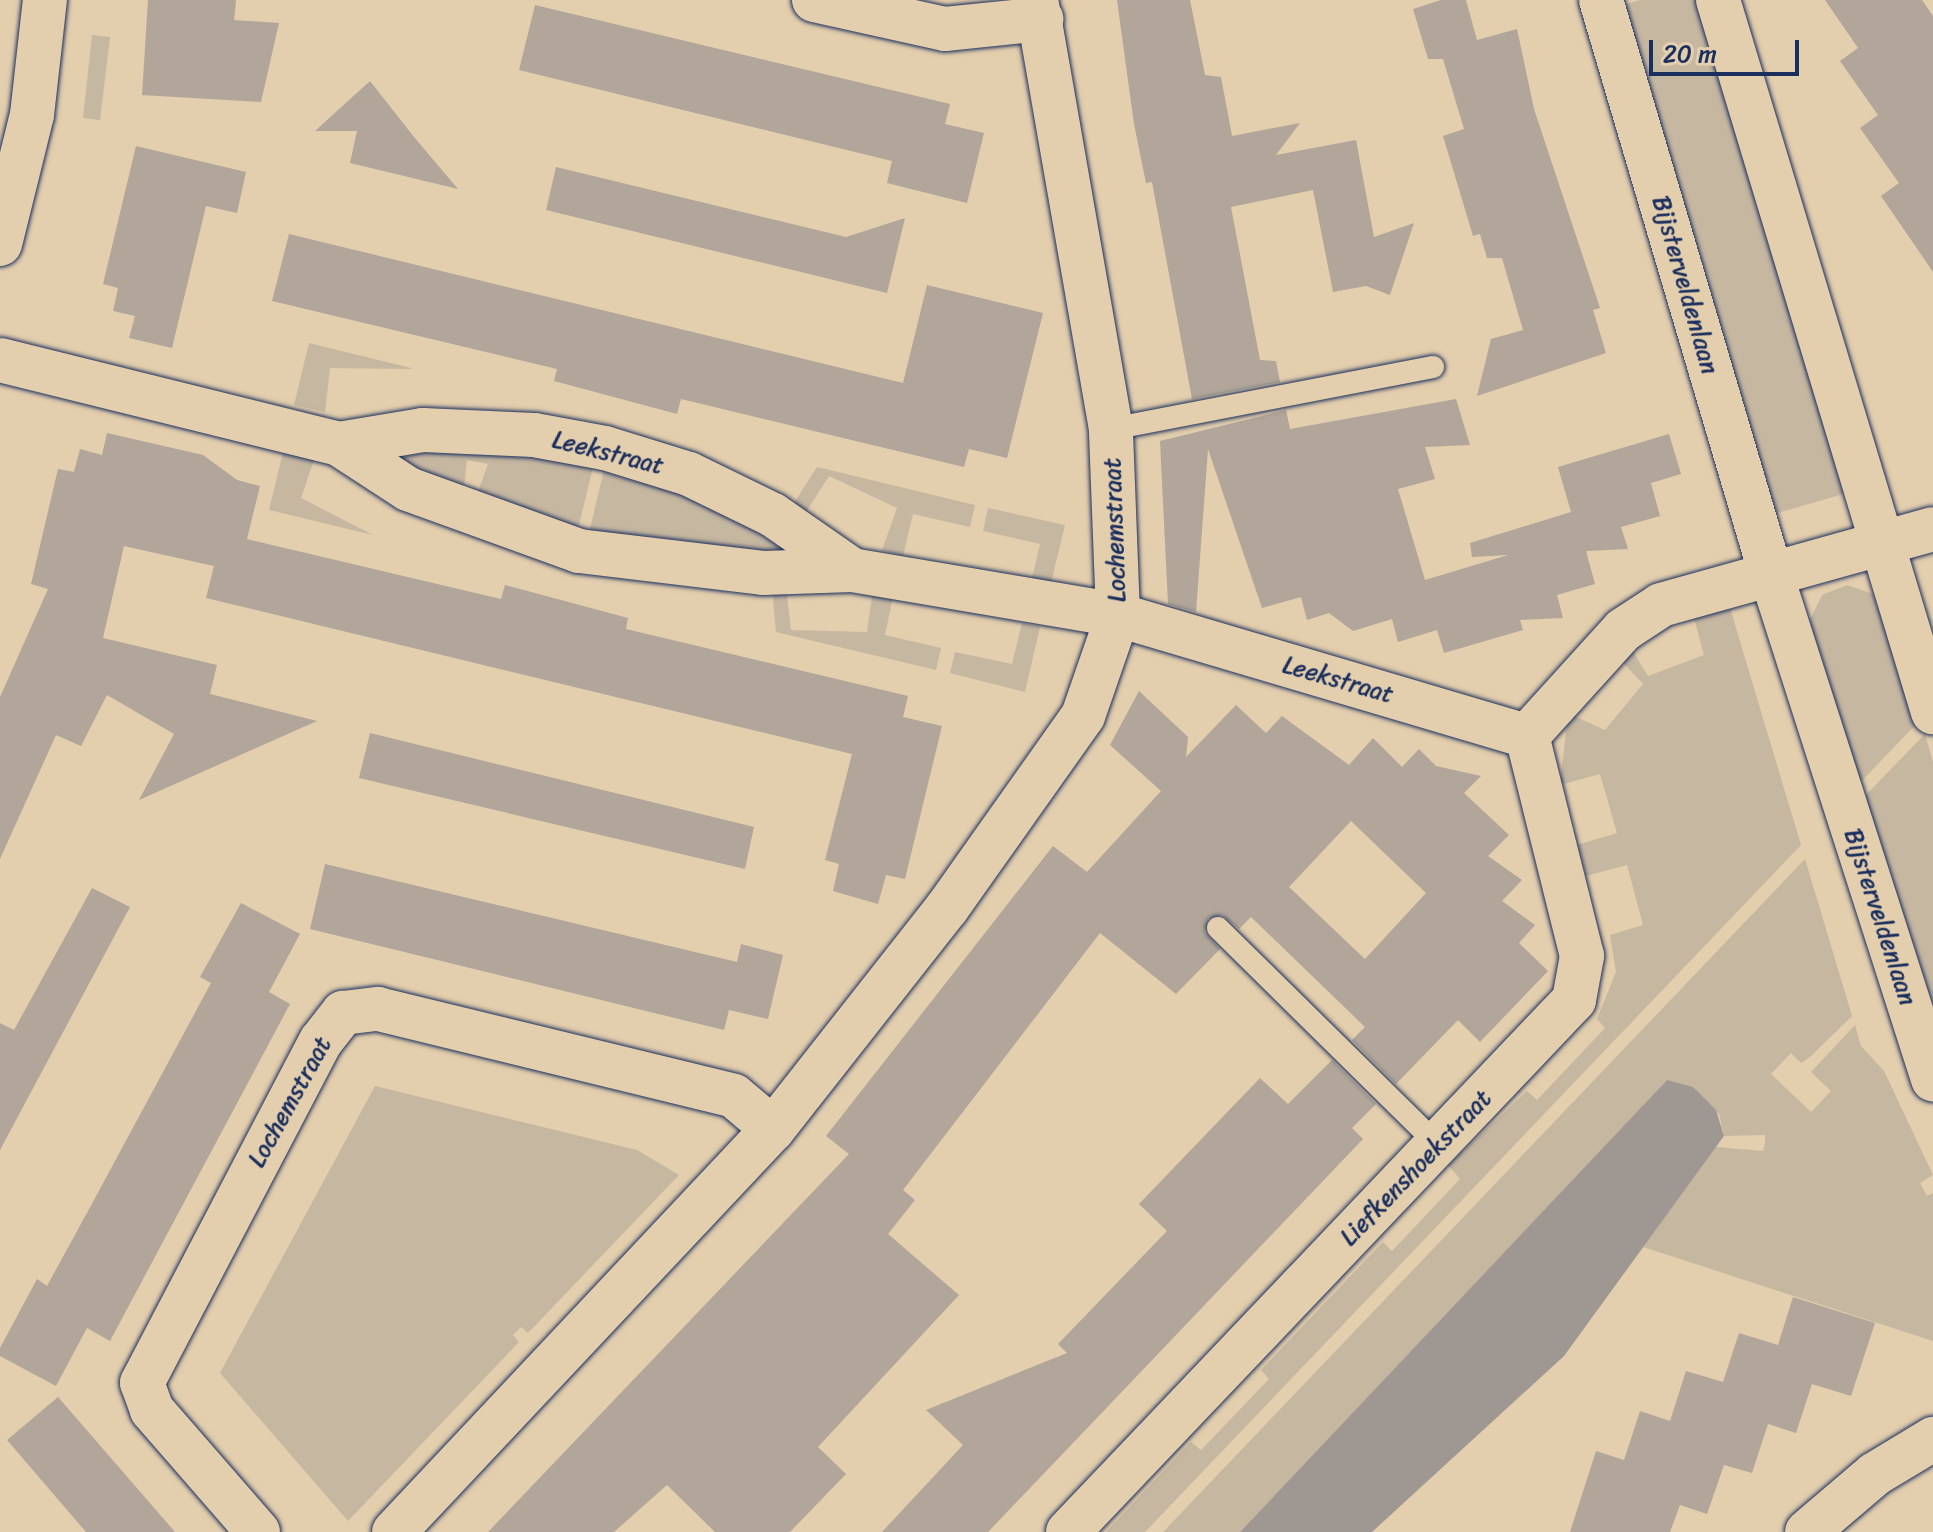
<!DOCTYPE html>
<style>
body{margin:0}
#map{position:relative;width:1933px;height:1532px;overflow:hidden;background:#e3cead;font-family:Sriracha,sans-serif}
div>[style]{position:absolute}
.green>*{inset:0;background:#c6b7a1}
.water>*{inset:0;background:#9f9792}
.building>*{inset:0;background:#b1a699}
.roads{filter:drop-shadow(0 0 2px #1b2f5e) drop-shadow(0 0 2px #1b2f5e)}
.lane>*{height:22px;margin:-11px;padding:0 11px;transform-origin:11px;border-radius:11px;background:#e3cead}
.street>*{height:44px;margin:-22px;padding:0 22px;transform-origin:22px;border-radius:22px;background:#e3cead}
.secondary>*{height:44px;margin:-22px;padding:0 22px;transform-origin:22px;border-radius:22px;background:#e3cead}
span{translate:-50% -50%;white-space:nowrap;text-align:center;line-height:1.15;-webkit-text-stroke:8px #e3cead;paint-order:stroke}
.street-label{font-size:24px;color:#1b2f5e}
.scale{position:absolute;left:1649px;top:40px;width:150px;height:36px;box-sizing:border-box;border:4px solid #1b2f5e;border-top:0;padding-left:10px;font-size:24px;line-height:28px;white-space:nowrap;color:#1b2f5e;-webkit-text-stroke:6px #e3cead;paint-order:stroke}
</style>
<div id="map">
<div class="green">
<i style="clip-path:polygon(1640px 0,1706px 0,1850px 492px,1774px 514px,1621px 6px)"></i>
<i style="clip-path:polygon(92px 35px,110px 37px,100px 120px,83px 118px)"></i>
<i style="clip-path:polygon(309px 343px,411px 368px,411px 369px,330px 368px,325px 412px,294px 405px)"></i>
<i style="clip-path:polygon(429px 443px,594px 463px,577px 533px,475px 500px,488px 464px,467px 460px,463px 496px,400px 460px)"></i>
<i style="clip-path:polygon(284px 448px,315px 457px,301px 498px,373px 535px,269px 510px)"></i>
<i style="clip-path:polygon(605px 466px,757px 523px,789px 554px,588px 537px)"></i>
<i style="clip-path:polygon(817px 467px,975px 505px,970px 527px,913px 514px,903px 556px,882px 550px,897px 508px,829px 476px,806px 512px,792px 506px)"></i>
<i style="clip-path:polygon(988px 508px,1065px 525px,1049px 591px,1030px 587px,1040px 544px,983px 531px)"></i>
<i style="clip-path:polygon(1847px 585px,1876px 595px,1920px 720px,1854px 789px,1808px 624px,1822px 595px)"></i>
<i style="clip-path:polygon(786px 587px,791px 630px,867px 632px,873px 588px,894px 592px,885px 635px,941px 648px,936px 670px,776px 632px,772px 588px)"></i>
<i style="clip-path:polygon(1730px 608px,1801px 845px,1145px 1532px,1106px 1532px,1191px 1442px,1201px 1450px,1269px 1379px,1261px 1370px,1383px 1242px,1392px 1251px,1460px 1179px,1448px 1165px,1527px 1091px,1537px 1100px,1605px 1028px,1597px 1019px,1616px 972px,1610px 935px,1643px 925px,1627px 865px,1586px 876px,1577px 845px,1617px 833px,1600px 774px,1560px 785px,1568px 713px,1605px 730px,1643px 684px,1614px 653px,1627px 642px,1648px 676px,1704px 655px,1693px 614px)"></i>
<i style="clip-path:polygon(1022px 623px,1040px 627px,1025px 692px,950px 673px,955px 652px,1012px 664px)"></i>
<i style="clip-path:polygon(1925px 734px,1933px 762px,1933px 1020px,1858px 803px)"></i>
<i style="clip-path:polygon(1805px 859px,1852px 1016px,1810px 1057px,1801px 1063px,1791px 1053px,1771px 1074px,1811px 1112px,1831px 1091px,1811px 1072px,1855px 1025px,1861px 1046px,1884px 1071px,1933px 1175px,1920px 1183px,1927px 1196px,1933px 1193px,1933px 1341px,1643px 1247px,1716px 1147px,1763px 1151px,1765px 1143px,1765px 1135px,1724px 1136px,1719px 1114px,1667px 1080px,1240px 1532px,1163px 1532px)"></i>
<i style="clip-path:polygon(375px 1086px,637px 1150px,679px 1175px,528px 1333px,521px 1327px,513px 1335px,519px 1342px,348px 1521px,220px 1373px)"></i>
</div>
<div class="water">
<i style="clip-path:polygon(1667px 1080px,1693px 1087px,1716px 1110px,1724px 1136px,1564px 1356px,1372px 1532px,1240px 1532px)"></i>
</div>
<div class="building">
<i style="clip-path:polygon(148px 0,236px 0,234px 20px,279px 23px,261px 102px,142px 95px)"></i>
<i style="clip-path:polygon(1117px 0,1190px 0,1205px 75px,1221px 77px,1232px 136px,1300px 123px,1276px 155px,1356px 140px,1374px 237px,1414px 223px,1390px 295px,1366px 286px,1333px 292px,1313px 190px,1231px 207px,1260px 360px,1276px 361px,1280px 382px,1192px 399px,1152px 182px,1146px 183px,1134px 124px)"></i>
<i style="clip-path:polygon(1441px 0,1466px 0,1477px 40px,1517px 29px,1534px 109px,1600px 308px,1593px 310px,1606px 353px,1477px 396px,1491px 339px,1523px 330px,1502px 258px,1487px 258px,1480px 234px,1473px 236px,1443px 136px,1464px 129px,1443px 59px,1428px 59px,1413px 9px)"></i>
<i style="clip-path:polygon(1825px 0,1922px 0,1933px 16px,1933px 272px,1881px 196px,1899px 183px,1860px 128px,1878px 115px,1840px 61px,1858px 48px)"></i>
<i style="clip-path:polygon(535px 5px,950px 104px,945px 124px,984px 133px,967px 203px,887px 183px,892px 161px,519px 70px)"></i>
<i style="clip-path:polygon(370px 81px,414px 137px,458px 189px,350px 163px,357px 131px,315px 131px)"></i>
<i style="clip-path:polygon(136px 146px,246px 172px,237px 213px,206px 206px,172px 348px,129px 338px,135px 316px,113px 311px,118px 288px,103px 284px)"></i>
<i style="clip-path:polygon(556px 167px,846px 237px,905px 218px,887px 293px,546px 210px)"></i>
<i style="clip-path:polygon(289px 234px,903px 383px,927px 285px,1043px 313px,1007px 458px,969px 449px,964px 467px,681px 399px,677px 414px,554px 381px,557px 369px,272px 301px)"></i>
<i style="clip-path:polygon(1456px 399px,1470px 445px,1425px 447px,1435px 479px,1398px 489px,1425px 580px,1508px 555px,1472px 557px,1470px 543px,1571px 512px,1558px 467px,1669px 434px,1681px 474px,1651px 483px,1660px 516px,1621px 527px,1628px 549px,1586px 551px,1595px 584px,1557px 595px,1563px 618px,1520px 620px,1523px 630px,1444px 653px,1437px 630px,1398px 642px,1392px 619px,1353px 631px,1329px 613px,1307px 620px,1301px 597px,1262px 608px,1208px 449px,1196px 612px,1168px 604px,1160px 441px,1286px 410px,1290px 429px)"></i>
<i style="clip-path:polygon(107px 433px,203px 455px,237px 480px,260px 486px,247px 539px,501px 599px,505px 585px,628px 618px,626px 629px,908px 696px,903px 717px,942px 726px,905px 879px,886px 875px,878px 904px,833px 891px,839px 864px,825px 860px,852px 754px,206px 598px,214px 566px,124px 546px,103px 638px,217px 665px,210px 694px,317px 721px,139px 800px,174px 734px,107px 695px,81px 746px,56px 735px,0 859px,0 697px,48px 589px,31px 584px,58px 469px,74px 472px,80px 449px,102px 455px)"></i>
<i style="clip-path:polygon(evenodd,1139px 691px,1188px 737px,1186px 757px,1236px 705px,1266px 733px,1282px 716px,1349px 765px,1373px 738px,1402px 767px,1419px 749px,1436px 766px,1481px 776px,1464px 793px,1509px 835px,1488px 856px,1522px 880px,1502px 901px,1535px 925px,1519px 943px,1548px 971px,1480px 1042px,1458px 1020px,1396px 1084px,1352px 1040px,1365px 1027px,1251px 917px,1239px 929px,1222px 915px,1208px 919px,1205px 932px,1220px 949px,1176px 994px,1100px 933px,903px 1190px,915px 1200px,888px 1234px,959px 1295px,818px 1447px,846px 1474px,790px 1532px,715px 1532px,667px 1485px,614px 1532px,488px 1532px,849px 1154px,826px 1136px,1053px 846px,1087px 872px,1161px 791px,1110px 745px,1139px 691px,1351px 821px,1426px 893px,1365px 959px,1289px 887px,1351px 821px)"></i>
<i style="clip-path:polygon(370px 733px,754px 827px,745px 869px,359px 778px)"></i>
<i style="clip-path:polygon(325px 864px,737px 962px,741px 944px,783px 955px,768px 1019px,729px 1010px,724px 1030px,310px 929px)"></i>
<i style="clip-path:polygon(92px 888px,130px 907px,0 1150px,0 1023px,14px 1030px)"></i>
<i style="clip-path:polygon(241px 903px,300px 934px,269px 992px,290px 1004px,110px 1341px,87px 1328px,56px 1386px,0 1356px,0 1348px,37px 1279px,47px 1286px,94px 1200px,211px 983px,200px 977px)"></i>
<i style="clip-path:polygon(1332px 1060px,1376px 1104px,1352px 1128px,1363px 1139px,988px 1532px,882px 1532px,963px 1445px,926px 1410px,1067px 1353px,1058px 1344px,1167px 1231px,1139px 1204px,1260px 1078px,1288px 1104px)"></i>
<i style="clip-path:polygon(1793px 1297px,1875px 1323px,1851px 1396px,1812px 1384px,1796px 1433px,1768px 1424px,1752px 1473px,1724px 1465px,1707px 1514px,1680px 1505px,1670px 1532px,1570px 1532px,1596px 1451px,1624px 1460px,1640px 1411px,1670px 1421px,1686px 1371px,1723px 1382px,1739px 1333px,1778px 1345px)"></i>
<i style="clip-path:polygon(58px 1397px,175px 1532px,86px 1532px,7px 1440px)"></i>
</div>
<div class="roads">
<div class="lane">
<i style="left:1111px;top:429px;width:328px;rotate:-10.9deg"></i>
<i style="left:1218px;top:928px;width:309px;rotate:44.6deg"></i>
</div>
<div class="street">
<i style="left:814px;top:0;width:134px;rotate:12.5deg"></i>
<i style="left:945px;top:29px;width:97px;rotate:-5.9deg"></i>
<i style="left:0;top:244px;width:133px;rotate:-76.1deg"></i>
<i style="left:32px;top:115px;width:116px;rotate:-83.6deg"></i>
<i style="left:0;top:360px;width:349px;rotate:13.9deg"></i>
<i style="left:339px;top:444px;width:82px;rotate:33.1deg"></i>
<i style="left:408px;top:489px;width:182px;rotate:19.9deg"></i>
<i style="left:579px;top:551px;width:185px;rotate:6.8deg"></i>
<i style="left:763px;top:573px;width:89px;rotate:-1.9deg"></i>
<i style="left:852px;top:570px;width:270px;rotate:9.6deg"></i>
<i style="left:1118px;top:615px;width:427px;rotate:16.5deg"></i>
<i style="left:1527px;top:736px;width:143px;rotate:-47.8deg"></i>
<i style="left:1623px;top:630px;width:45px;rotate:-33.3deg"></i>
<i style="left:1661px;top:605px;width:282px;rotate:-15.6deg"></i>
<i style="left:339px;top:444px;width:85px;rotate:-9.5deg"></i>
<i style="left:423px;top:430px;width:111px;rotate:2.6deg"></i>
<i style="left:534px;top:435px;width:72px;rotate:10.4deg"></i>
<i style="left:605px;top:448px;width:88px;rotate:17.2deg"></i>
<i style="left:689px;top:474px;width:93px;rotate:26deg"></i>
<i style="left:773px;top:515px;width:96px;rotate:34.8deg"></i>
<i style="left:258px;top:1532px;width:162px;rotate:-131deg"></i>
<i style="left:152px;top:1410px;width:29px;rotate:-110deg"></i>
<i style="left:142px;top:1383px;width:386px;rotate:-62.4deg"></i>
<i style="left:321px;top:1041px;width:36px;rotate:-52deg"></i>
<i style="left:343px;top:1013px;width:35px;rotate:-7deg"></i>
<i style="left:378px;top:1009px;width:366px;rotate:13.7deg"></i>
<i style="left:734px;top:1096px;width:51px;rotate:40.2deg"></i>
<i style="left:394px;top:1532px;width:553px;rotate:-46.76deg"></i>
<i style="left:773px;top:1129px;width:281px;rotate:-51.8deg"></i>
<i style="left:947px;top:908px;width:235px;rotate:-54.7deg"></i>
<i style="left:1083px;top:716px;width:107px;rotate:-70.9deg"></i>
<i style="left:1118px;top:615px;width:186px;rotate:-92.2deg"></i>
<i style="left:1111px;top:429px;width:436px;rotate:-99.9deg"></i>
<i style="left:1068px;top:1532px;width:734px;rotate:-46.43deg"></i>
<i style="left:1574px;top:1000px;width:45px;rotate:-79.7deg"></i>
<i style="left:1582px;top:956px;width:227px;rotate:-104deg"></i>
<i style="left:1807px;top:1532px;width:89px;rotate:-40.5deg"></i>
<i style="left:1875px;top:1474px;width:68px;rotate:-31.1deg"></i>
</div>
<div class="secondary">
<i style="left:1601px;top:0;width:595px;rotate:73.51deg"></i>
<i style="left:1770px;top:571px;width:534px;rotate:72.21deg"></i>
<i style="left:1718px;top:0;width:744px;rotate:73.2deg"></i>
</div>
</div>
<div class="street-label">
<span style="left:1685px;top:285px;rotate:74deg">Bijsterveldenlaan</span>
<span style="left:608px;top:453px;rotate:14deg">Leekstraat</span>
<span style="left:1115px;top:530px;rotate:-92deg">Lochemstraat</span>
<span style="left:1338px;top:680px;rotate:16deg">Leekstraat</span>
<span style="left:1880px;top:917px;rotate:72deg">Bijsterveldenlaan</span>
<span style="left:290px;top:1102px;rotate:-61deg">Lochemstraat</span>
<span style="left:1416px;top:1168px;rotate:-46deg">Liefkenshoekstraat</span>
</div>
<div class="scale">20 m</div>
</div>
